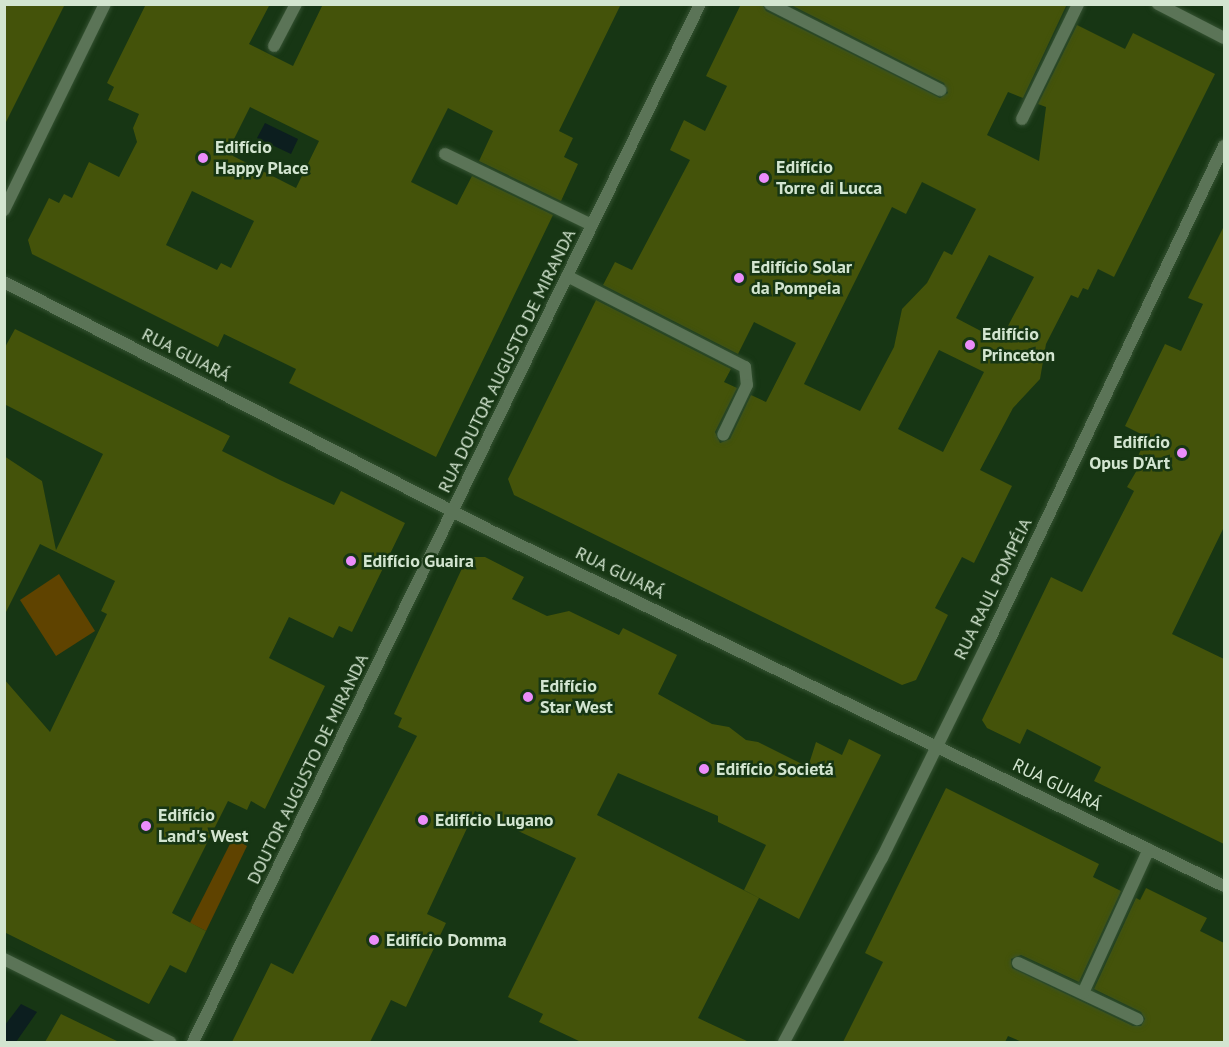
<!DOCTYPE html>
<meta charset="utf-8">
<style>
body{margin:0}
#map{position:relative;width:1229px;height:1047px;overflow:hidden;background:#173614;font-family:"PT Sans",sans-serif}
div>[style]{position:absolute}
.green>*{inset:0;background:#5f4300}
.water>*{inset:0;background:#0c1e1f}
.building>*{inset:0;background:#44530a}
.roads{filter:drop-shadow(0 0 2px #355232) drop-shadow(0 0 2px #355232)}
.minor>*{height:12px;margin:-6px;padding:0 6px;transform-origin:6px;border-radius:6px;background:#5b7457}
.tertiary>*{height:12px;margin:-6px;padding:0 6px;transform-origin:6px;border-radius:6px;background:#5b7457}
.dots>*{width:16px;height:16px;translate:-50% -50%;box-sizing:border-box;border:3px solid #173614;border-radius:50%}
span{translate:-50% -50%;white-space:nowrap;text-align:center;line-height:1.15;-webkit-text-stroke:5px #173614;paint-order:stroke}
.poi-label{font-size:18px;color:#d3e5d0;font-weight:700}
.left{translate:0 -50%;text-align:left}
.right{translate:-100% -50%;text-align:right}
.street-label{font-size:18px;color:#d3e5d0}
.frame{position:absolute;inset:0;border:6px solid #d3e5d0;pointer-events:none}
</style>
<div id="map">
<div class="green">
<i style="clip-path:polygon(59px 574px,95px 631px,56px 656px,20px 600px)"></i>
<i style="clip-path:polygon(233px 838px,247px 846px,206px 931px,190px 923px)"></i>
</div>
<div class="water">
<i style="clip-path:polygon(265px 123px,298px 139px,291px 154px,257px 138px)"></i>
<i style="clip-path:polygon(21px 1004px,37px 1012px,16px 1042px,5px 1042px,5px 1025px)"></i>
</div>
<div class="building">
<i style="clip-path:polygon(4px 4px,65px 4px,4px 126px)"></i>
<i style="clip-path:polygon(evenodd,146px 4px,270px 4px,249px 44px,293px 66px,323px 4px,621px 4px,559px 131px,573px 138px,564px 157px,578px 164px,561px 201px,479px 161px,493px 131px,448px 108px,411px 182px,457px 205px,472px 176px,553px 215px,436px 457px,289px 383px,296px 369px,224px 334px,218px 347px,32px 254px,28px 240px,49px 198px,59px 203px,64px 194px,72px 198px,89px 162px,119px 177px,137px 142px,133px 128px,139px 114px,108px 100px,114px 87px,107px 83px,146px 4px,250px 107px,319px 141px,296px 188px,233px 156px,235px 151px,229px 149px,250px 107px,146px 4px,192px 191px,254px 221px,231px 268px,221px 263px,217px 270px,166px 245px,192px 191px)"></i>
<i style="clip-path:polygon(evenodd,741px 4px,762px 4px,766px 11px,940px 98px,948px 93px,944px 83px,789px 4px,1067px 4px,1023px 98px,1008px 92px,987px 135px,1039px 161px,1046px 107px,1038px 104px,1077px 25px,1125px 49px,1133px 33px,1215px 74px,1114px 277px,1098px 269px,1088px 290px,1083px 288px,1078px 298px,1071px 295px,1046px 344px,1040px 379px,1013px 408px,980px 470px,1012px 486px,974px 563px,962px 557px,935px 608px,948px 615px,916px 680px,902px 685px,514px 495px,508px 479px,596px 300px,731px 369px,724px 382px,737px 388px,715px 432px,720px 443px,730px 439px,751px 395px,766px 402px,796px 343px,754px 322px,738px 354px,603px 285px,615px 262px,632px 270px,690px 160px,670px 150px,684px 120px,705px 131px,727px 86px,706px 76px,741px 4px,922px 182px,976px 209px,952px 255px,944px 251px,927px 283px,902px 309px,894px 347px,860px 411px,804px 384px,892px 207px,906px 214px,922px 182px,741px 4px,989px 255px,1034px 277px,1000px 341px,956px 318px,989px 255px,741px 4px,939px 350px,984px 372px,943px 452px,898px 429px,939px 350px)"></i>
<i style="clip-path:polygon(1224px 226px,1224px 527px,1172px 634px,1224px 659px,1224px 844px,1094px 781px,1101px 767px,1027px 729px,1020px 744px,987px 728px,982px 720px,1051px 577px,1082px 592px,1134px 491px,1127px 487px,1144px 458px,1138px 456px,1147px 437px,1125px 426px,1165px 344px,1181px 351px,1203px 304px,1188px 298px)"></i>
<i style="clip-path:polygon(15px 329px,230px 436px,222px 451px,280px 480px,334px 505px,341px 491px,405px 523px,352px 632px,339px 626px,333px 638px,289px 617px,269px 658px,325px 686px,265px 809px,251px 801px,247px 810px,228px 801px,172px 913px,206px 931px,186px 973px,170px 965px,149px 1004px,4px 932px,4px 679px,50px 732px,105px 618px,107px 614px,101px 611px,115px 581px,40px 544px,4px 616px,4px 456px,42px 481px,56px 550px,103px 454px,4px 404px,4px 349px)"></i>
<i style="clip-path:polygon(472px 557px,485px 557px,524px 577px,512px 599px,547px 616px,569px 611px,619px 635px,623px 628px,677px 655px,658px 694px,712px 724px,729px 727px,746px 740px,758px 742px,808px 767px,816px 742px,842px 755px,849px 739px,881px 755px,799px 919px,744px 890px,766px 845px,718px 822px,718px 816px,618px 773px,597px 815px,759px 898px,698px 1018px,749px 1042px,581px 1042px,539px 1022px,543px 1014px,508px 997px,576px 858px,475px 811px,427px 914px,446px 923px,406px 1007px,391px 1000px,370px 1042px,232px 1042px,271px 963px,293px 974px,417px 736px,398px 727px,402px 718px,394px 714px,465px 562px)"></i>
<i style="clip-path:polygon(946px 788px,1099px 864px,1093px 877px,1121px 891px,1079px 982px,1021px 955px,1011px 959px,1012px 968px,1133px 1026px,1141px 1026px,1145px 1019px,1141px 1012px,1094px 989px,1136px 898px,1140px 900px,1146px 888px,1207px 918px,1200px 931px,1224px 943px,1224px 1042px,1022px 1042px,1008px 1036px,1005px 1042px,843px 1042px,883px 962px,865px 953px)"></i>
<i style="clip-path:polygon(61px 1014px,119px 1042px,45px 1042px)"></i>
</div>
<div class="roads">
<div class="minor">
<i style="left:770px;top:4px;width:191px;rotate:26.8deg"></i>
<i style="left:1158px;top:4px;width:74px;rotate:27.3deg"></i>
<i style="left:274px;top:46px;width:47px;rotate:-62.4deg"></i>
<i style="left:1022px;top:119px;width:128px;rotate:-64deg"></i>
<i style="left:445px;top:154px;width:163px;rotate:25.8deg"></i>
<i style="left:4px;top:210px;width:229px;rotate:-63.9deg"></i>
<i style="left:567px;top:276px;width:200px;rotate:27.1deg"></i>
<i style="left:745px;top:367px;width:18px;rotate:84deg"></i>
<i style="left:747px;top:385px;width:55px;rotate:115.6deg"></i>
<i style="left:4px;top:959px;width:186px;rotate:26.6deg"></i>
<i style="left:1018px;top:963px;width:132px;rotate:25.2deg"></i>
<i style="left:1083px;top:993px;width:158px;rotate:-65.4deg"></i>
<i style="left:193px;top:1042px;width:1155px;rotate:-63.97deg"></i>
<i style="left:784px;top:1042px;width:208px;rotate:-62deg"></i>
<i style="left:882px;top:858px;width:233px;rotate:-63.8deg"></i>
<i style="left:985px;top:649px;width:557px;rotate:-64.59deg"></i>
</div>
<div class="tertiary">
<i style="left:4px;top:282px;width:547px;rotate:27.08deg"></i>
<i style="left:491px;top:531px;width:814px;rotate:25.84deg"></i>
</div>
</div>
<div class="dots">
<i style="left:203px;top:158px;background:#eb8dfb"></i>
<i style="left:764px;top:178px;background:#eb8dfb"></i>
<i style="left:739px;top:278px;background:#eb8dfb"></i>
<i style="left:970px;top:345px;background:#eb8dfb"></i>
<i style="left:1182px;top:453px;background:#eb8dfb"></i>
<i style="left:351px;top:561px;background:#eb8dfb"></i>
<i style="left:528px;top:697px;background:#eb8dfb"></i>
<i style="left:704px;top:769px;background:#eb8dfb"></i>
<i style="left:423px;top:820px;background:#eb8dfb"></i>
<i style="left:146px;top:826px;background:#eb8dfb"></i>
<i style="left:374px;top:940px;background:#eb8dfb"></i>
</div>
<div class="poi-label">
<span class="left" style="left:215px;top:158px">Edifício<br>Happy Place</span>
<span class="left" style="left:776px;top:178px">Edifício<br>Torre di Lucca</span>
<span class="left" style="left:751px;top:278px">Edifício Solar<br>da Pompeia</span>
<span class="left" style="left:982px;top:345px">Edifício<br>Princeton</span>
<span class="right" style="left:1170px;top:453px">Edifício<br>Opus D'Art</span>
<span class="left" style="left:363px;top:561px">Edifício Guaira</span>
<span class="left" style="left:540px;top:697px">Edifício<br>Star West</span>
<span class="left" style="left:716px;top:769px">Edifício Societá</span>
<span class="left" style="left:158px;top:826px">Edifício<br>Land's West</span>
<span class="left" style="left:435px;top:820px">Edifício Lugano</span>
<span class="left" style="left:386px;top:940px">Edifício Domma</span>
</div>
<div class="street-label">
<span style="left:186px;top:355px;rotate:27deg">RUA GUIARÁ</span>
<span style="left:507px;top:361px;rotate:-64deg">RUA DOUTOR AUGUSTO DE MIRANDA</span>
<span style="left:620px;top:573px;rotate:26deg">RUA GUIARÁ</span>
<span style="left:993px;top:589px;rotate:-64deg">RUA RAUL POMPÉIA</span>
<span style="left:308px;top:769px;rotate:-64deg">DOUTOR AUGUSTO DE MIRANDA</span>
<span style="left:1057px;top:785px;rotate:26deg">RUA GUIARÁ</span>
</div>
<div class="frame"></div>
</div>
